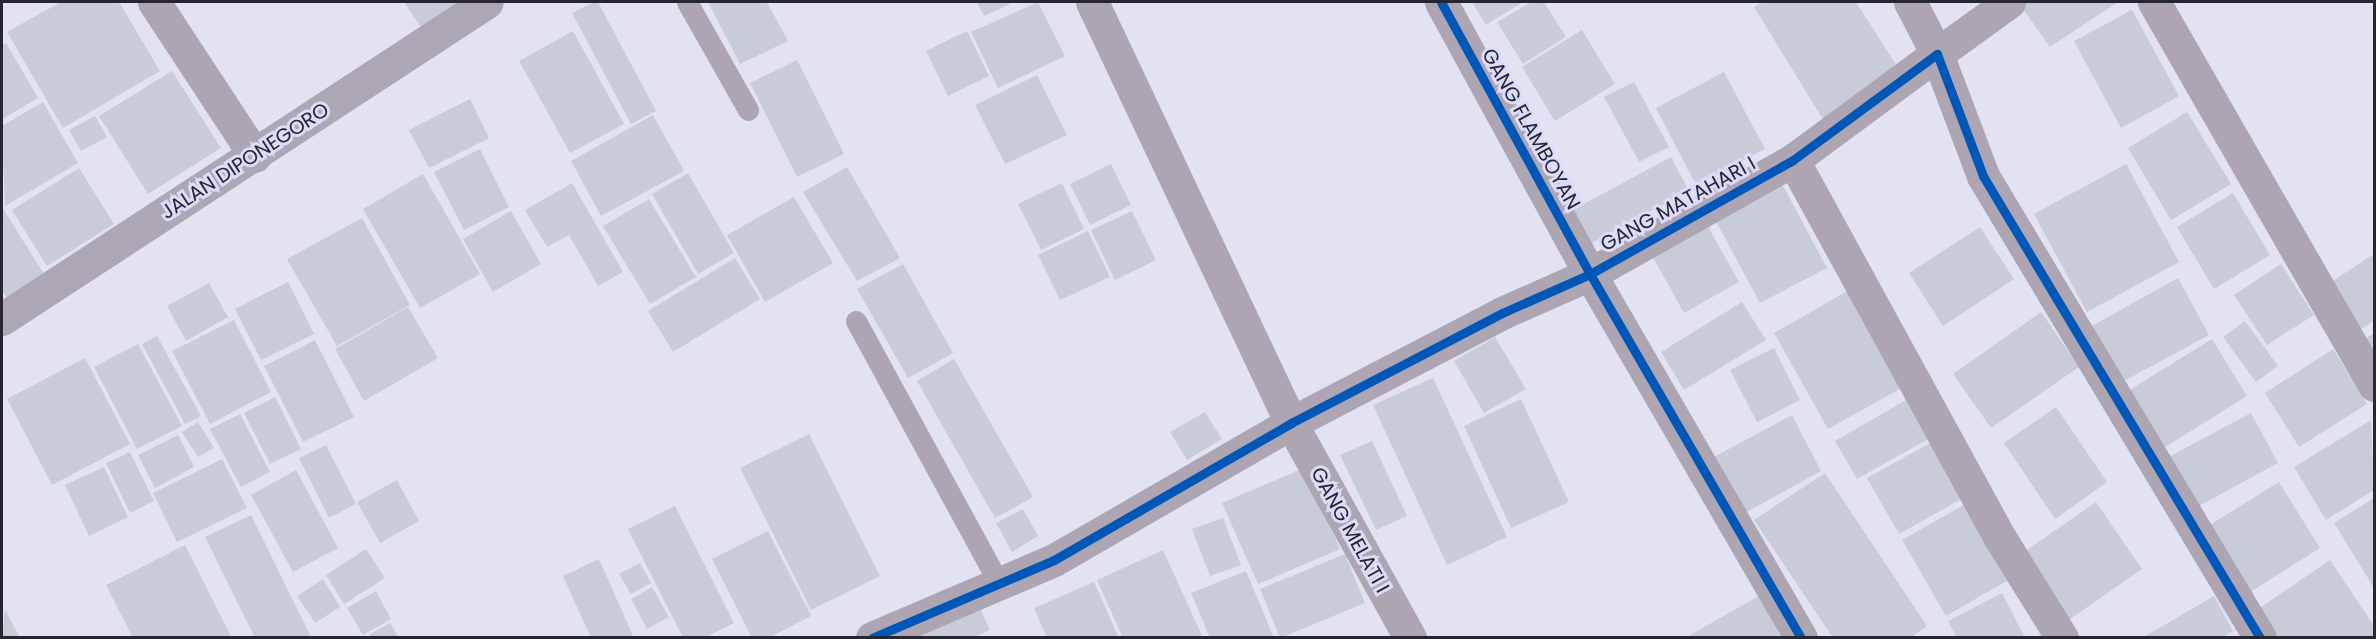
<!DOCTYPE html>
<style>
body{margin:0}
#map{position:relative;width:2376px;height:639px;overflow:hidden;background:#e3e2f3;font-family:Poppins,sans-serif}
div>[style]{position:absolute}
.building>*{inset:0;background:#c8cbd8}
.lane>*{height:21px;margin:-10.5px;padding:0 10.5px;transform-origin:10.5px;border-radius:10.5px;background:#ada6b2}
.street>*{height:33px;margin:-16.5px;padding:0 16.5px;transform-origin:16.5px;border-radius:16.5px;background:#ada6b2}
.secondary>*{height:33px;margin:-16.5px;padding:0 16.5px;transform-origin:16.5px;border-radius:16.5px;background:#ada6b4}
.cycleway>*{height:9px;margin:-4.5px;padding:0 4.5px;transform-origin:4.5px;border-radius:4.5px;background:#0057b8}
span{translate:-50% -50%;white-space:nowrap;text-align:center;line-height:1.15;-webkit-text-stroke:6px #dddbfa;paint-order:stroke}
.street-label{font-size:20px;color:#262631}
.frame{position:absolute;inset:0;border:3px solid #262631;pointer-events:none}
</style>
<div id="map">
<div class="building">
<i style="clip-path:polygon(61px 2px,119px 2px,160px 71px,63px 128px,7px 32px)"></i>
<i style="clip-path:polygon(404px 2px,476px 2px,426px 35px)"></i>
<i style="clip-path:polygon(594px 2px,598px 2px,656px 111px,631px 124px,572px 13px)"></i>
<i style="clip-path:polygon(708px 2px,767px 2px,788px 41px,740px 64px)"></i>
<i style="clip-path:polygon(977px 2px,1014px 2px,984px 16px)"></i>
<i style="clip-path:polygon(1038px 2px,1065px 56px,998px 88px,971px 32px)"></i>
<i style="clip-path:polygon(1472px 2px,1523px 2px,1486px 25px)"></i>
<i style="clip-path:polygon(1531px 2px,1544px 2px,1566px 37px,1523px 64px,1497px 22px)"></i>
<i style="clip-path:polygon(1763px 2px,1856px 2px,1902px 74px,1824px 121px,1754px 7px)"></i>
<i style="clip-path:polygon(2018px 2px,2118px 2px,2050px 47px)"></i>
<i style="clip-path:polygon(2132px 10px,2179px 96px,2121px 128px,2074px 41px)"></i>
<i style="clip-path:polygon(1582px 30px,1615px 84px,1555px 121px,1522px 67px)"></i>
<i style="clip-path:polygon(573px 31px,624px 124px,570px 153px,519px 61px)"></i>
<i style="clip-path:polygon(967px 31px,989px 76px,948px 96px,926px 51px)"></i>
<i style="clip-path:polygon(6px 43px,38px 98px,2px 119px,2px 46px)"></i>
<i style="clip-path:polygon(797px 60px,844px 154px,797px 177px,750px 83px)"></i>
<i style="clip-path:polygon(172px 71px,221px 148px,148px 194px,99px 116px)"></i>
<i style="clip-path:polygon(1724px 72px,1765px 149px,1696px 185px,1656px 108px)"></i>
<i style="clip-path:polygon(1037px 75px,1067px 135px,1005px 164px,975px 105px)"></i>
<i style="clip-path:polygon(1634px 82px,1669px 147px,1639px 162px,1604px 97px)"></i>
<i style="clip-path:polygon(470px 99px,489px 138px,429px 168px,409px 130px)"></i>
<i style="clip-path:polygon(43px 102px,78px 163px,5px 206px,2px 126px)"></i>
<i style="clip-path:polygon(2187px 112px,2231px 184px,2171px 220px,2128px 148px)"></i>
<i style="clip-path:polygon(653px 115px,684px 171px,601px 216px,571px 161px)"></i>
<i style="clip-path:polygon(95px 116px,107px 137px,81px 151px,69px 130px)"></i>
<i style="clip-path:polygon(480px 149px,509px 207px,464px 230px,434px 172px)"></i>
<i style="clip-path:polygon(1671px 157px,1689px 191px,1586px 246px,1567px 213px)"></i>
<i style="clip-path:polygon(1111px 164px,1131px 205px,1090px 225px,1070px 184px)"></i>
<i style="clip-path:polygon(2126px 164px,2179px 262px,2087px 312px,2034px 214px)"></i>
<i style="clip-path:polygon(847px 167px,900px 258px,857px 281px,803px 192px)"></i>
<i style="clip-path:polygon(79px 168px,114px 224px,47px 266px,12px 210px)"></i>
<i style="clip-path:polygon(688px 173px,734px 253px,698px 274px,652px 194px)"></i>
<i style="clip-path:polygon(423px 174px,480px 274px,420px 308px,363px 209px)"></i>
<i style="clip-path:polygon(1780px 180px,1827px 268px,1760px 303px,1713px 216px)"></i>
<i style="clip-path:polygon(572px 183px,623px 272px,598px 286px,569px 235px,547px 247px,525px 210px)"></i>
<i style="clip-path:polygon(1062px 183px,1084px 229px,1041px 250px,1018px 204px)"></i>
<i style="clip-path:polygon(2233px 193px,2270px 255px,2214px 289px,2177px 227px)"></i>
<i style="clip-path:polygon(794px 197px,833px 263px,765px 302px,727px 235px)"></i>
<i style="clip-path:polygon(649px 199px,696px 277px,650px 304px,603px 226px)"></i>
<i style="clip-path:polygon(2px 207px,44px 274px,7px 298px,2px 290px)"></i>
<i style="clip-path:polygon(511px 211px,541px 264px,493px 292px,463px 239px)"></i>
<i style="clip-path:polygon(1132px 211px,1156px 260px,1115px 280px,1091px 230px)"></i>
<i style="clip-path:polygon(1702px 216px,1739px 282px,1684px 313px,1647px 247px)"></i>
<i style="clip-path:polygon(362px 218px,410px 305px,337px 346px,287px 259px)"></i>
<i style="clip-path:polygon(1980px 227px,2014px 279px,1943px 326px,1909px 273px)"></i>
<i style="clip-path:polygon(1088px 231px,1110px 277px,1060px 300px,1038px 255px)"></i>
<i style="clip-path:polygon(2374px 254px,2374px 321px,2355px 333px,2325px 286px)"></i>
<i style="clip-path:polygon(735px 258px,760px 299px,673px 352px,648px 311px)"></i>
<i style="clip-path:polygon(903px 264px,953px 353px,908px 378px,857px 289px)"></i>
<i style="clip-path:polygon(2281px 264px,2314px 315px,2267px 345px,2234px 295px)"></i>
<i style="clip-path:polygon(2178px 278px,2209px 335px,2113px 387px,2081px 332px)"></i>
<i style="clip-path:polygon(288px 282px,314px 334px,261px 360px,235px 309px)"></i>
<i style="clip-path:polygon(209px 283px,228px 317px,186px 341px,167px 306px)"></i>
<i style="clip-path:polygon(1851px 289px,1905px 386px,1828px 429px,1774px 333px)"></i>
<i style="clip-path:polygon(1742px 302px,1766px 340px,1684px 390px,1661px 352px)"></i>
<i style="clip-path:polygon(408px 307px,438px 358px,364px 401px,335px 349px)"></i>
<i style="clip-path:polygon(2041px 312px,2079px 367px,1991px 428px,1953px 374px)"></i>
<i style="clip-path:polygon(234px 320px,271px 392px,210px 424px,172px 351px)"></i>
<i style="clip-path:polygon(2245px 321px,2278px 366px,2256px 382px,2223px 337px)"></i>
<i style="clip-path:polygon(2374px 333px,2374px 376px,2355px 345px)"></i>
<i style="clip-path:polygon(157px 336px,201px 416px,185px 424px,142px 344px)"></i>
<i style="clip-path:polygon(1495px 337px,1526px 389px,1484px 413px,1454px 361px)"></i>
<i style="clip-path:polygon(2212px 339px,2247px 396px,2159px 451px,2123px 394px)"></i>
<i style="clip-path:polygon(315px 340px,354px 417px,303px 442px,264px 366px)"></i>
<i style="clip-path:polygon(138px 344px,182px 426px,137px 449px,94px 367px)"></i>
<i style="clip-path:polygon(1774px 348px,1800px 400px,1757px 422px,1730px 370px)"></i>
<i style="clip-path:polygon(2333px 349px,2367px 404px,2299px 447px,2265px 393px)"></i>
<i style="clip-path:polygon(85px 358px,130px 444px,52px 485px,7px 399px)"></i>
<i style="clip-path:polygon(954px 359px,1033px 497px,995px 518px,917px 381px)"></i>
<i style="clip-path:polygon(1433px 378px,1507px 537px,1447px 565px,1373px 405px)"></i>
<i style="clip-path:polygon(275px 397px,301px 449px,270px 464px,244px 413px)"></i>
<i style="clip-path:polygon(1521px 399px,1569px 502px,1511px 528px,1464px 426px)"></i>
<i style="clip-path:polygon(1906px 400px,1928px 439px,1857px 479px,1835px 441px)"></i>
<i style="clip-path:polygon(2056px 407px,2107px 482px,2055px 519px,2004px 443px)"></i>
<i style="clip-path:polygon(1205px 412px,1222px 439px,1187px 460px,1170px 432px)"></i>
<i style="clip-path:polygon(2251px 413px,2278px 463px,2188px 512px,2161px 461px)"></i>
<i style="clip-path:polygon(240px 414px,270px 472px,241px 487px,210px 429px)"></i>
<i style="clip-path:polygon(1792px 415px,1821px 471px,1743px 514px,1712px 458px)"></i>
<i style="clip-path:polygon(2371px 420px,2374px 490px,2326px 520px,2294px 467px)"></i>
<i style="clip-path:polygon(198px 422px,214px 448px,198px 457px,182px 432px)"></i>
<i style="clip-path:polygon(809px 434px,880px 576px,811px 610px,740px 468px)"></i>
<i style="clip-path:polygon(178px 435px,194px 467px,155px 488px,138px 455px)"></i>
<i style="clip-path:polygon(1372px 441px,1407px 516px,1376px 530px,1340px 455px)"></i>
<i style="clip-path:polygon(1934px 441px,1965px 497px,1899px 534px,1867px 478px)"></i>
<i style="clip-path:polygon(326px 445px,356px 504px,329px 518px,299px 458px)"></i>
<i style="clip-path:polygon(130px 452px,154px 501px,130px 513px,106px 463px)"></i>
<i style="clip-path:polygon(222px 459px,247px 508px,177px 542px,153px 493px)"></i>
<i style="clip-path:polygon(104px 467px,128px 517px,89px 536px,65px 485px)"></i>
<i style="clip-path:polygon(1304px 468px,1340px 549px,1258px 584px,1222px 503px)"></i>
<i style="clip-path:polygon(296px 470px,338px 548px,293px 572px,251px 495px)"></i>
<i style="clip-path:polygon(1825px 473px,1927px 626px,1910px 638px,1833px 638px,1754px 520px)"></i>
<i style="clip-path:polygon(397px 480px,419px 521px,380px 543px,357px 502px)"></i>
<i style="clip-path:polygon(2279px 482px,2320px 548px,2247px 594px,2205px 528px)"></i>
<i style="clip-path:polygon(2374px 498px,2374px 588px,2334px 523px)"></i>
<i style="clip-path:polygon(1969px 502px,2012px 578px,1946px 616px,1902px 540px)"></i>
<i style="clip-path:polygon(2096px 502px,2142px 569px,2063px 624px,2017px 557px)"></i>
<i style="clip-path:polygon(675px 506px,734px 623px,704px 638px,683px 638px,628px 529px)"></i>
<i style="clip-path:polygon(1023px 509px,1038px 536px,1012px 552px,996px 523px)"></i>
<i style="clip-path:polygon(251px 515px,311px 637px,310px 638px,255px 638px,205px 537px)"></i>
<i style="clip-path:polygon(1223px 518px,1241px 565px,1210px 576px,1192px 529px)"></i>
<i style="clip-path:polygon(768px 531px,811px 616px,768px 638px,752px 638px,712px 559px)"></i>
<i style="clip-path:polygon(185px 545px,232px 638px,133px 638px,106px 585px)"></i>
<i style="clip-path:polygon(366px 549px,385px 578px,344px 604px,326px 575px)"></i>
<i style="clip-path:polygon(1163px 550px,1203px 638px,1123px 638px,1097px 580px)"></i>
<i style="clip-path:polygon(1345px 554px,1365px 603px,1280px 638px,1260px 589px)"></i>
<i style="clip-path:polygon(599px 559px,634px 638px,591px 638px,563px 576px)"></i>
<i style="clip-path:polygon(2330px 560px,2374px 626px,2374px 638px,2273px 638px,2255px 611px)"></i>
<i style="clip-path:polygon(640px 563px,651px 583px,631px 594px,619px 574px)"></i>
<i style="clip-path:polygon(1246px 571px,1274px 638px,1210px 638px,1191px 593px)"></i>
<i style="clip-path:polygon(323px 579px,340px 607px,315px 623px,297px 596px)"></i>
<i style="clip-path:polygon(1094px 582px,1119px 638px,1047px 638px,1034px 608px)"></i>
<i style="clip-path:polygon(652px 587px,669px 617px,647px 629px,631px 599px)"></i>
<i style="clip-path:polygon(376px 591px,391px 619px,363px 635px,347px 608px)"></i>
<i style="clip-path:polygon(2002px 593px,2025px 638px,1957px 638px,1948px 621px)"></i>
<i style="clip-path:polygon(1759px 596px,1782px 638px,1685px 638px)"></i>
<i style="clip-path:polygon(2214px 596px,2233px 631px,2222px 638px,2142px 638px)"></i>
<i style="clip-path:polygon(979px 606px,990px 630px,973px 638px,906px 638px)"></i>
<i style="clip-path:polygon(5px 610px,20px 638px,2px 638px)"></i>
<i style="clip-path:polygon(390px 623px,399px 638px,372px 638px,370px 634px)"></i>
</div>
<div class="lane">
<i style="left:687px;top:2px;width:124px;rotate:60.5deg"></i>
<i style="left:856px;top:321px;width:298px;rotate:61.4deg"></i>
</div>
<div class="street">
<i style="left:154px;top:2px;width:184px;rotate:56.7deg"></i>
<i style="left:1092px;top:2px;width:466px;rotate:64.7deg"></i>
<i style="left:1291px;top:423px;width:246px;rotate:61deg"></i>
<i style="left:1441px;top:2px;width:310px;rotate:61.3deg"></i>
<i style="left:1590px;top:274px;width:421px;rotate:59.9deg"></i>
<i style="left:1910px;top:2px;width:59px;rotate:62.6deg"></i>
<i style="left:1937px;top:54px;width:89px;rotate:-35.8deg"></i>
<i style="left:2154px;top:2px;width:442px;rotate:60.1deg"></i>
<i style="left:1793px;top:160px;width:431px;rotate:61.3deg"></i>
<i style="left:2000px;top:538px;width:118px;rotate:58.2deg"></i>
<i style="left:872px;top:638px;width:198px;rotate:-23.2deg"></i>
<i style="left:1054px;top:560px;width:274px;rotate:-30deg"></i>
<i style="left:1291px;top:423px;width:238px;rotate:-27.5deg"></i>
<i style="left:1502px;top:313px;width:96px;rotate:-23.9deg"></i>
<i style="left:1590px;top:274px;width:233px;rotate:-29.3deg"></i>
<i style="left:1793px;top:160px;width:179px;rotate:-36.4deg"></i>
<i style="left:1937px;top:54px;width:130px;rotate:69.3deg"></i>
<i style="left:1983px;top:176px;width:539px;rotate:59.05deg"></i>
</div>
<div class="secondary">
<i style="left:2px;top:319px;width:579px;rotate:-33.17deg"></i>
</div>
<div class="cycleway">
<i style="left:1441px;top:2px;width:310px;rotate:61.3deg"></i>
<i style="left:1590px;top:274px;width:421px;rotate:59.9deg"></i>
<i style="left:872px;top:638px;width:198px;rotate:-23.2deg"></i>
<i style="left:1054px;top:560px;width:274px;rotate:-30deg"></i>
<i style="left:1291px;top:423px;width:238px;rotate:-27.5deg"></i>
<i style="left:1502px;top:313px;width:96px;rotate:-23.9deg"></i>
<i style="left:1590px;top:274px;width:233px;rotate:-29.3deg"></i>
<i style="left:1793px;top:160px;width:179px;rotate:-36.4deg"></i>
<i style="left:1937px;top:54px;width:130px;rotate:69.3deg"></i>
<i style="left:1983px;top:176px;width:539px;rotate:59.05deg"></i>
</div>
<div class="street-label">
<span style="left:1531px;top:129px;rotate:61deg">GANG FLAMBOYAN</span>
<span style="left:245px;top:161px;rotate:-33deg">JALAN DIPONEGORO</span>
<span style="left:1678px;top:204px;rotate:-29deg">GANG MATAHARI I</span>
<span style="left:1350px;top:530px;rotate:61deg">GANG MELATI I</span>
</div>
<div class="frame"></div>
</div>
